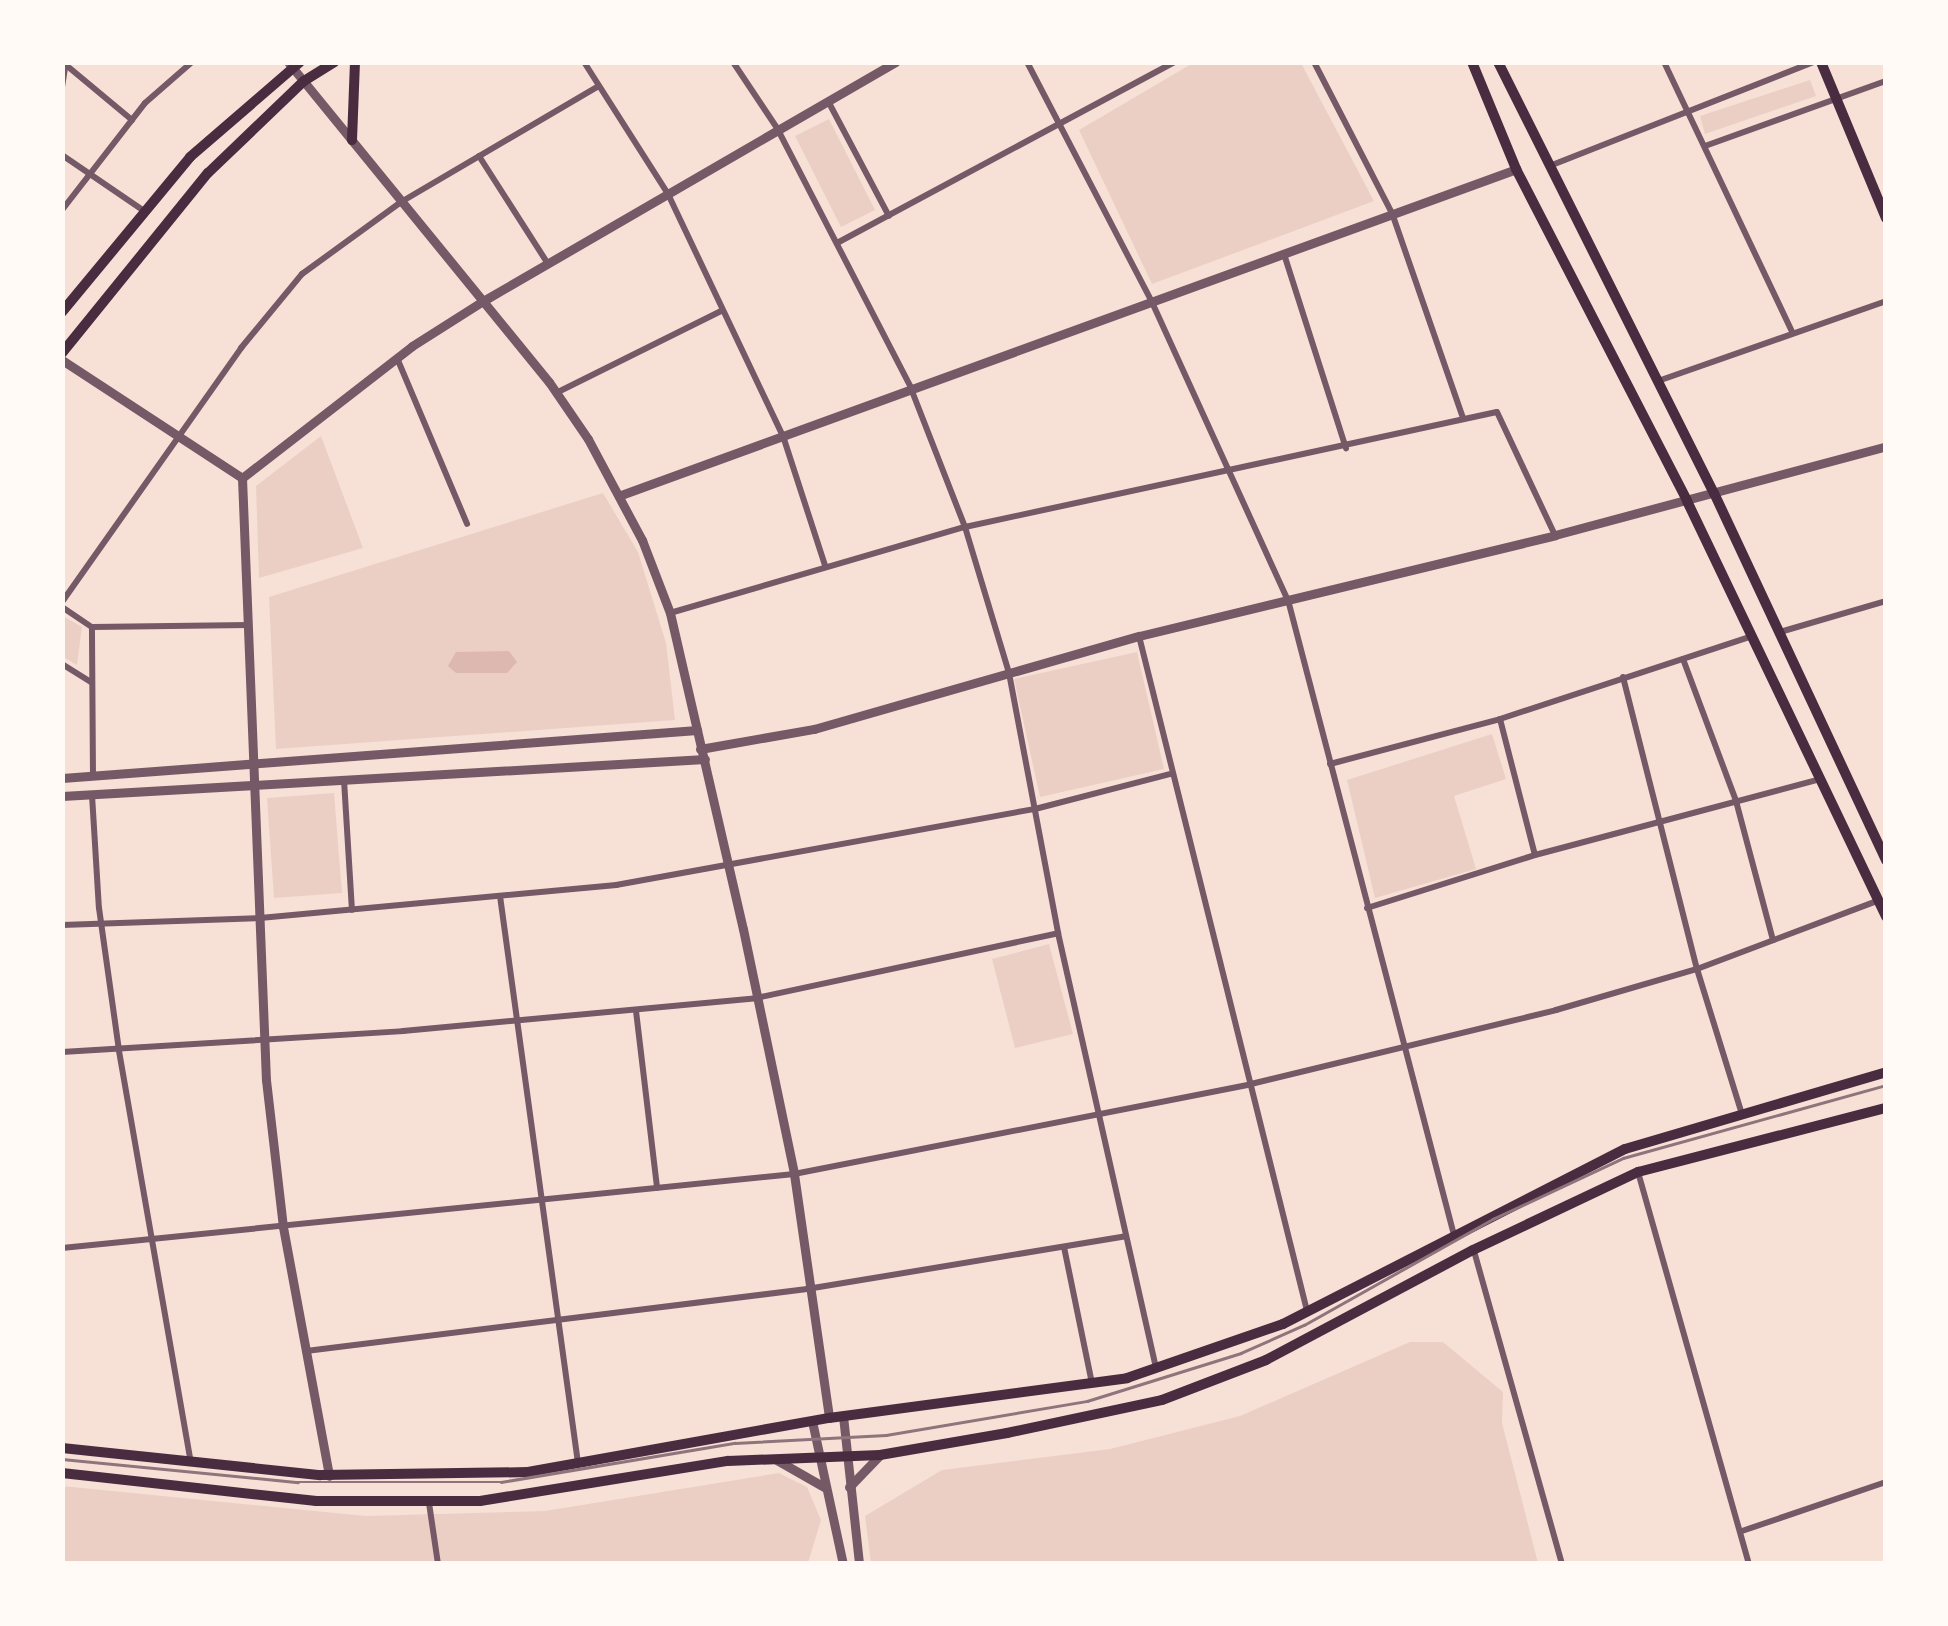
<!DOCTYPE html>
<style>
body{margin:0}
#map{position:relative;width:1948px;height:1626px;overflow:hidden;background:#f7e1d7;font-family:"Roboto Condensed",sans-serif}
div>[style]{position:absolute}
.green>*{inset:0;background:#ebcfc5}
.water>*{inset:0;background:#dcb8b0}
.minor>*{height:6px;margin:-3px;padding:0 3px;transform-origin:3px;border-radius:3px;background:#755966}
.tertiary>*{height:9px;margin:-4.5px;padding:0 4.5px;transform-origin:4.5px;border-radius:4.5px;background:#755966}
.secondary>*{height:10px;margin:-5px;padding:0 5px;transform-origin:5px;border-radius:5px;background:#4a2c40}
.primary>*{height:10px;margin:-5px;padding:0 5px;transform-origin:5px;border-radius:5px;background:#4a2c40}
.tram>*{height:2.5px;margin:-1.25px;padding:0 1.25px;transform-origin:1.25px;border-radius:1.25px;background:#8f747c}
span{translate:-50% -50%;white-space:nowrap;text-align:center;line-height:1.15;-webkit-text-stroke:8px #fffaf5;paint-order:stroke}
.frame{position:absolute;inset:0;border:65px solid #fffaf5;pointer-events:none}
</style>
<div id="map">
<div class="green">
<i style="clip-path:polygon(1193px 63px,1301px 63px,1374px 201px,1152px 284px,1079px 130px)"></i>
<i style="clip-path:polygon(1810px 80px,1816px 96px,1705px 134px,1700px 116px)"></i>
<i style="clip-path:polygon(829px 119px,875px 210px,841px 227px,795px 136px)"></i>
<i style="clip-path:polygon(321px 436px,363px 548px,259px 578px,256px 486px)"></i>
<i style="clip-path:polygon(603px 493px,638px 552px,666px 643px,675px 720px,276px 749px,269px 597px)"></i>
<i style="clip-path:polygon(63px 616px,82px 627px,77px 665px,63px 657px)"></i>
<i style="clip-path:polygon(1137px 652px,1164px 769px,1040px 797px,1014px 679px)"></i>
<i style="clip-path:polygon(1492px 734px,1506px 779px,1454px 796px,1476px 869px,1375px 898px,1347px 780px)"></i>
<i style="clip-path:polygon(334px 793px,342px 893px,274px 898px,267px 798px)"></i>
<i style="clip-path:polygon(1049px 944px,1073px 1034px,1015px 1048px,992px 959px)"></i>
<i style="clip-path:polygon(1410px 1342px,1443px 1342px,1503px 1392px,1502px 1423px,1538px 1563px,871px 1563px,865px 1516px,942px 1470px,1110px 1449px,1240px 1416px)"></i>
<i style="clip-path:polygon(779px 1473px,807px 1487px,821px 1520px,808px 1563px,63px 1564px,62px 1486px,366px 1516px,545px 1511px)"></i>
</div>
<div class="water">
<i style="clip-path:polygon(509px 651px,517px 662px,507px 673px,456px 673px,448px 666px,456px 652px)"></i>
</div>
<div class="minor">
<i style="left:584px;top:62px;width:156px;rotate:57.5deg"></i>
<i style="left:668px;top:194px;width:268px;rotate:64.6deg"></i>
<i style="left:783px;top:436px;width:136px;rotate:72deg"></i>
<i style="left:733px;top:62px;width:79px;rotate:56.3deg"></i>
<i style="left:777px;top:128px;width:290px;rotate:62.7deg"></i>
<i style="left:910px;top:386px;width:151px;rotate:68.7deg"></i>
<i style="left:965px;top:527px;width:152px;rotate:73.2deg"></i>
<i style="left:1009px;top:673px;width:265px;rotate:79.3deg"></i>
<i style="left:1058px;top:933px;width:446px;rotate:77.3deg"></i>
<i style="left:1027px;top:62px;width:268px;rotate:62.5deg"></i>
<i style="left:1151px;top:300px;width:330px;rotate:65.5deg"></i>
<i style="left:1288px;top:600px;width:656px;rotate:75.35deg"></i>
<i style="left:1314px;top:62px;width:170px;rotate:62.7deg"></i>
<i style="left:1392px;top:213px;width:217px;rotate:70.9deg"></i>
<i style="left:1664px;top:62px;width:298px;rotate:64.6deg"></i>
<i style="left:66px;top:65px;width:86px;rotate:39.8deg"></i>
<i style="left:62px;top:87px;width:24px;rotate:-81deg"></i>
<i style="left:828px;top:101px;width:130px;rotate:62.1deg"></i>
<i style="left:1705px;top:146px;width:192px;rotate:-19.8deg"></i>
<i style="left:62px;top:155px;width:99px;rotate:34.3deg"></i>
<i style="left:479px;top:156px;width:128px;rotate:57.4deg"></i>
<i style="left:1552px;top:165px;width:282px;rotate:-21.5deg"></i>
<i style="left:62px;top:210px;width:135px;rotate:-52.2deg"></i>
<i style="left:145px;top:103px;width:62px;rotate:-41.1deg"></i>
<i style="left:837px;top:243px;width:383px;rotate:-28.2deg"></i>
<i style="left:1284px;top:254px;width:204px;rotate:72.3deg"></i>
<i style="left:397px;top:358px;width:180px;rotate:67.1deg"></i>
<i style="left:1658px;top:381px;width:242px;rotate:-19.3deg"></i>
<i style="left:556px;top:393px;width:186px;rotate:-26.4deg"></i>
<i style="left:62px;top:602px;width:311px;rotate:-54.8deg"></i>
<i style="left:241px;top:348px;width:96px;rotate:-50.5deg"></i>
<i style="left:302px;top:274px;width:122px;rotate:-36deg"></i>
<i style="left:401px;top:202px;width:229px;rotate:-30.4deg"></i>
<i style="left:62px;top:607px;width:36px;rotate:34deg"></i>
<i style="left:670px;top:613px;width:307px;rotate:-16.3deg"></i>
<i style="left:965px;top:527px;width:544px;rotate:-12.2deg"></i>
<i style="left:1497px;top:412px;width:136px;rotate:64.8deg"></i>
<i style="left:1780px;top:632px;width:110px;rotate:-16.3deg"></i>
<i style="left:1139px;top:636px;width:696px;rotate:76.02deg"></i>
<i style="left:1683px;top:659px;width:152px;rotate:69.5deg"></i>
<i style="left:1736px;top:801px;width:144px;rotate:75.1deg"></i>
<i style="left:62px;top:664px;width:34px;rotate:32deg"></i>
<i style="left:1623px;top:677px;width:301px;rotate:75.8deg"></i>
<i style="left:1697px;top:969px;width:152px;rotate:72.8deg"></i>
<i style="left:1500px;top:719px;width:140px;rotate:75.6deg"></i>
<i style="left:1330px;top:764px;width:176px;rotate:-14.8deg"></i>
<i style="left:1500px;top:719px;width:263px;rotate:-18.2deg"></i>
<i style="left:93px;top:777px;width:150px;rotate:-90.4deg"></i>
<i style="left:92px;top:627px;width:157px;rotate:-0.7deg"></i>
<i style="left:344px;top:780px;width:130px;rotate:86.5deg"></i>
<i style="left:92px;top:795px;width:113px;rotate:86.5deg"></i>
<i style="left:99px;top:908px;width:144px;rotate:82deg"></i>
<i style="left:119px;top:1051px;width:417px;rotate:80.1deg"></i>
<i style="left:500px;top:896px;width:572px;rotate:82.17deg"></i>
<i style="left:1367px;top:908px;width:176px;rotate:-17.5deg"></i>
<i style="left:1535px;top:855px;width:295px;rotate:-14.9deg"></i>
<i style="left:62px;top:925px;width:198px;rotate:-2deg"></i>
<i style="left:260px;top:918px;width:358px;rotate:-5.3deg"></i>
<i style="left:616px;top:885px;width:426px;rotate:-10.3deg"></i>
<i style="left:1035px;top:809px;width:139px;rotate:-14.5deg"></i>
<i style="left:636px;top:1011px;width:178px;rotate:83.2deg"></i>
<i style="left:62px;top:1052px;width:342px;rotate:-3.5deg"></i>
<i style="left:403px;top:1031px;width:355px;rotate:-5.3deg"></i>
<i style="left:756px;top:998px;width:309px;rotate:-12.1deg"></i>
<i style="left:1638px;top:1172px;width:407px;rotate:74.2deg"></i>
<i style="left:1064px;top:1247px;width:139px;rotate:78.4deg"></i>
<i style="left:62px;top:1248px;width:736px;rotate:-5.77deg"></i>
<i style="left:794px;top:1174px;width:466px;rotate:-11.1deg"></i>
<i style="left:1251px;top:1084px;width:314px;rotate:-13.6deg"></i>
<i style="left:1556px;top:1010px;width:147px;rotate:-16.2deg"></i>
<i style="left:1697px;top:969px;width:192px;rotate:-20.7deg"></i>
<i style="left:1474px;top:1251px;width:325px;rotate:74.3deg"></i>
<i style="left:306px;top:1351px;width:505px;rotate:-7.05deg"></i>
<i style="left:807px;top:1289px;width:323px;rotate:-9.4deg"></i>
<i style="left:429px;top:1503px;width:62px;rotate:81.6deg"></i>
<i style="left:1742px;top:1531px;width:152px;rotate:-18.8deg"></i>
</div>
<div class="tertiary">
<i style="left:288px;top:62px;width:413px;rotate:50.8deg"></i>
<i style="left:549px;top:382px;width:69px;rotate:55.6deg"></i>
<i style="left:588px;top:439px;width:115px;rotate:61.9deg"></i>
<i style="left:642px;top:540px;width:78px;rotate:69deg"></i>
<i style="left:670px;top:613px;width:324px;rotate:77deg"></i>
<i style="left:743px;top:929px;width:250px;rotate:78.2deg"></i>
<i style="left:794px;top:1174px;width:246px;rotate:81.8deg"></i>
<i style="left:62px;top:360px;width:215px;rotate:33.2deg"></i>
<i style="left:242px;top:478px;width:602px;rotate:87.72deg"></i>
<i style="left:266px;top:1080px;width:148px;rotate:83.4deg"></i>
<i style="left:283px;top:1227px;width:253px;rotate:79.5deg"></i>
<i style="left:242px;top:478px;width:215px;rotate:-37.8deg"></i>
<i style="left:412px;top:346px;width:84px;rotate:-32.4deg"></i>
<i style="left:483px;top:301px;width:477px;rotate:-30.1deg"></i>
<i style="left:621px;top:495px;width:953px;rotate:-20.01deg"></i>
<i style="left:700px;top:749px;width:116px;rotate:-10deg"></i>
<i style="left:814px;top:729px;width:338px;rotate:-16deg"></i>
<i style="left:1139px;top:636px;width:428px;rotate:-13.6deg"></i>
<i style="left:1555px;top:535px;width:343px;rotate:-15deg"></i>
<i style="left:62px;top:778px;width:637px;rotate:-4.32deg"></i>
<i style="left:62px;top:796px;width:644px;rotate:-3.29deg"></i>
<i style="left:843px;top:1416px;width:149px;rotate:83.8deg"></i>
<i style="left:812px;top:1421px;width:146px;rotate:77.8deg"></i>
<i style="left:775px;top:1459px;width:56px;rotate:29.7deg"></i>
<i style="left:849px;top:1487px;width:45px;rotate:-45.9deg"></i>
</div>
<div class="secondary">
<i style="left:1821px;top:62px;width:169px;rotate:67.4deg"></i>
<i style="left:352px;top:140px;width:78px;rotate:-87.8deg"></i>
<i style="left:62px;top:312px;width:201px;rotate:-50.4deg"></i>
<i style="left:190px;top:157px;width:145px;rotate:-40.8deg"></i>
<i style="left:62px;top:353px;width:232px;rotate:-51deg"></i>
<i style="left:208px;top:173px;width:133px;rotate:-43.8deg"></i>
<i style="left:304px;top:81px;width:36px;rotate:-32deg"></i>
<i style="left:62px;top:1448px;width:260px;rotate:6deg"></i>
<i style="left:321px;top:1475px;width:207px;rotate:-0.8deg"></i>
<i style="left:528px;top:1472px;width:306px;rotate:-10.2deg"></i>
<i style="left:829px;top:1418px;width:301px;rotate:-7.6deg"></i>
<i style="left:1127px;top:1378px;width:165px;rotate:-19.1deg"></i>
<i style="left:1283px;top:1324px;width:384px;rotate:-27.1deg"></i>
<i style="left:1625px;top:1149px;width:272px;rotate:-16.4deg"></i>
<i style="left:62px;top:1473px;width:256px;rotate:6.3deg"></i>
<i style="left:316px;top:1501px;width:164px"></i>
<i style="left:480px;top:1501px;width:251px;rotate:-9.2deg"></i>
<i style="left:728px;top:1461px;width:152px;rotate:-2.3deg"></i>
<i style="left:880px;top:1455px;width:129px;rotate:-9.8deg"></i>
<i style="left:1007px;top:1433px;width:158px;rotate:-12deg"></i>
<i style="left:1162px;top:1400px;width:111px;rotate:-21deg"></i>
<i style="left:1266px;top:1360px;width:234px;rotate:-28deg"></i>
<i style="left:1473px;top:1250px;width:183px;rotate:-25.3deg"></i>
<i style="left:1638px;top:1172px;width:256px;rotate:-14.5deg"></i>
</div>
<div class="primary">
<i style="left:1472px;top:62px;width:116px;rotate:67.6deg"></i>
<i style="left:1516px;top:169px;width:373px;rotate:62.7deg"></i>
<i style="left:1687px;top:501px;width:461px;rotate:64.4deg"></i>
<i style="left:1498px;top:62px;width:482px;rotate:63.4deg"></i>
<i style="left:1714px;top:493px;width:406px;rotate:64.9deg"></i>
</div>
<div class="tram">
<i style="left:62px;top:1459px;width:237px;rotate:5.6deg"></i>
<i style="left:298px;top:1482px;width:203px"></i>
<i style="left:501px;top:1482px;width:237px;rotate:-9.5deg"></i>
<i style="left:735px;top:1443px;width:151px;rotate:-3deg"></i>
<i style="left:886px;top:1435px;width:204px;rotate:-9.6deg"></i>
<i style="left:1087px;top:1401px;width:161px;rotate:-17.3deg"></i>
<i style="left:1241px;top:1353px;width:69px;rotate:-24deg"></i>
<i style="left:1304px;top:1325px;width:217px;rotate:-29.3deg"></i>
<i style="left:1493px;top:1219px;width:144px;rotate:-25.1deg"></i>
<i style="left:1623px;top:1158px;width:273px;rotate:-15.5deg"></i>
</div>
<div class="frame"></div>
</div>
